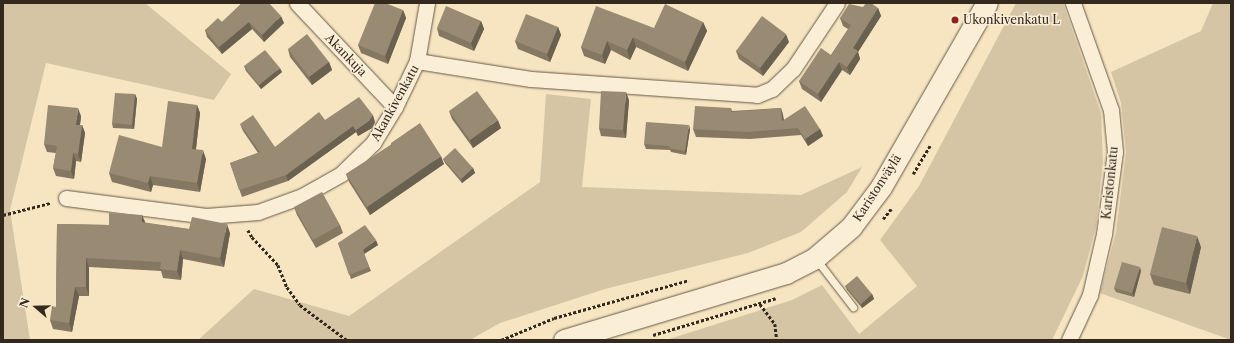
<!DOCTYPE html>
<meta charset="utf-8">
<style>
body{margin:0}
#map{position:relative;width:1234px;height:343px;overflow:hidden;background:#f7e5c1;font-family:"Libre Caslon Text",serif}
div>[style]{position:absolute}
.green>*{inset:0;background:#d6c5a5}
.path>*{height:2.5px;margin-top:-1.25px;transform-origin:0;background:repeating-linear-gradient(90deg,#34291e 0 3px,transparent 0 5px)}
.roads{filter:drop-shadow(0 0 1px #655847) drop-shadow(0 0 1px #655847)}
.lane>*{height:7px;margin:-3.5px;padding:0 3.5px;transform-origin:3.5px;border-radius:3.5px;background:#faeed7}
.street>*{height:15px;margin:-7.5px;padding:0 7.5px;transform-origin:7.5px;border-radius:7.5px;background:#faeed7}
.secondary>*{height:21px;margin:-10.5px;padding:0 10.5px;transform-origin:10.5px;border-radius:10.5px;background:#faeed7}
.wall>*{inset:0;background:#847863}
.shaded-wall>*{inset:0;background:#6b6150}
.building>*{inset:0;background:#998b73}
.dots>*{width:11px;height:11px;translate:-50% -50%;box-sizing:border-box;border:2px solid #faeed7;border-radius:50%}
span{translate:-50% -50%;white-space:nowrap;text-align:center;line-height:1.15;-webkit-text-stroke:3px #faeed7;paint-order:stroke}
.poi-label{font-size:12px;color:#34291e}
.left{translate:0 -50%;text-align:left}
.street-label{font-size:12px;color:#34291e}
.frame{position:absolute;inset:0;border:4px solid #34291e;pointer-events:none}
.north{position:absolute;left:16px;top:287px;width:40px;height:40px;-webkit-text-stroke:3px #faeed7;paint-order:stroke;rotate:290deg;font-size:11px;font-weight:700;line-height:16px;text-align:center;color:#34291e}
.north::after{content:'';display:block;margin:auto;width:14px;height:18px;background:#34291e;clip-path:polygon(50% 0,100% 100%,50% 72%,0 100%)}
</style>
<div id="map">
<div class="green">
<i style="clip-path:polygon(3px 3px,145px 3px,231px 74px,214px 100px,46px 63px,10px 210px,30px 340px,3px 340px)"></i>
<i style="clip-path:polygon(1016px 3px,1063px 3px,1101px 113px,1103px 162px,1096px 227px,1083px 276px,1052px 340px,666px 340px,792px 300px,822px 285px,859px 334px,917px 286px,880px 240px,919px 186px)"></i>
<i style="clip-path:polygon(1213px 3px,1231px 3px,1231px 340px,1100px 293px,1116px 232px,1126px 152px,1121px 103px,1111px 72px,1201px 31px)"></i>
<i style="clip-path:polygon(546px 94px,591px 99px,582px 187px,801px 195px,862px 167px,847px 192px,801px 232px,748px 253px,605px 289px,500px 323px,470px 340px,198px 340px,254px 289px,349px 316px,540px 182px)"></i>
</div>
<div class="path">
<i style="left:913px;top:174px;width:33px;rotate:-59deg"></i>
<i style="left:3px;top:215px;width:49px;rotate:-14.3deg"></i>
<i style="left:883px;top:219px;width:13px;rotate:-51deg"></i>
<i style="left:248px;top:230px;width:8px;rotate:60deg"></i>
<i style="left:252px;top:237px;width:38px;rotate:47deg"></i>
<i style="left:278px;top:265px;width:24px;rotate:68deg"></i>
<i style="left:287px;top:287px;width:22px;rotate:54deg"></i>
<i style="left:300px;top:305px;width:59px;rotate:36.7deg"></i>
<i style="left:760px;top:304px;width:25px;rotate:53deg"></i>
<i style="left:775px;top:324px;width:16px;rotate:83deg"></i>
<i style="left:653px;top:335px;width:128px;rotate:-16.7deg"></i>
<i style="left:501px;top:340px;width:57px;rotate:-22.5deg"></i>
<i style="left:554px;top:318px;width:140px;rotate:-15.7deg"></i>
</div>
<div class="roads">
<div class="lane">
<i style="left:816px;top:259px;width:61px;rotate:52.4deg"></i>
</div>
<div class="street">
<i style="left:297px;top:3px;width:143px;rotate:46.7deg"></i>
<i style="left:417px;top:61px;width:59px;rotate:-80.2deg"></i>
<i style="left:66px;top:198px;width:141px;rotate:7.3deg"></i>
<i style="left:206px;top:216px;width:52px;rotate:-4.4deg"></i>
<i style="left:258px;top:212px;width:47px;rotate:-20deg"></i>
<i style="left:302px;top:196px;width:45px;rotate:-29.4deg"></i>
<i style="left:341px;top:174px;width:45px;rotate:-44.1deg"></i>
<i style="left:373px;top:143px;width:42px;rotate:-58.6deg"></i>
<i style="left:395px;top:107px;width:51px;rotate:-64.4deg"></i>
<i style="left:417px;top:61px;width:115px;rotate:9deg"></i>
<i style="left:531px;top:79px;width:227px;rotate:4deg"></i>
<i style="left:757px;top:95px;width:16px;rotate:-22deg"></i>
<i style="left:772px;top:89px;width:29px;rotate:-44deg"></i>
<i style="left:793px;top:69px;width:79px;rotate:-56.3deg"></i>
<i style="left:1069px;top:340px;width:50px;rotate:-65deg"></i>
<i style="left:1090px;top:295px;width:63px;rotate:-77.1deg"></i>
<i style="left:1104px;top:234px;width:83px;rotate:-82.4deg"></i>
<i style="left:1115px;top:152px;width:42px;rotate:-95.4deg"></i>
<i style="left:1111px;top:110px;width:114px;rotate:-109.6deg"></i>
</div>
<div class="secondary">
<i style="left:564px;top:340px;width:232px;rotate:-16.8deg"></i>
<i style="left:786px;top:273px;width:33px;rotate:-27deg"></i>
<i style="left:815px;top:258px;width:48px;rotate:-40.7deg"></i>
<i style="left:851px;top:227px;width:50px;rotate:-53.1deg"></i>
<i style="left:881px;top:187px;width:212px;rotate:-60.1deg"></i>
</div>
</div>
<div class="wall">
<i style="clip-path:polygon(242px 3px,284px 23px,264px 42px,252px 29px,222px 54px,207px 37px,205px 30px,222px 22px)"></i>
<i style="clip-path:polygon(863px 7px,878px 8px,881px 16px,858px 52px,860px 59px,850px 75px,842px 70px,821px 102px,802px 89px,799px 81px,831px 55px,848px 29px,843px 26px,840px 18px)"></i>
<i style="clip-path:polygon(403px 10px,406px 18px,388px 64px,361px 53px,358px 45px)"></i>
<i style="clip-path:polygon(481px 21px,484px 29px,474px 51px,439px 36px,437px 28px)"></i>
<i style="clip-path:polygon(703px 22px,707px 31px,688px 71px,636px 47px,630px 60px,611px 50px,605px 64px,584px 56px,581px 47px,654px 28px)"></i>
<i style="clip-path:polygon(558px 27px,561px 35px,550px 62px,518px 49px,515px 41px)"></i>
<i style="clip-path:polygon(789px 42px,763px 76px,739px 59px,736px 51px)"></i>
<i style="clip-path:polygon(288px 49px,329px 62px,332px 70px,312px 85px,290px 57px)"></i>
<i style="clip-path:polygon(244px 66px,282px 72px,261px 89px,246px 71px)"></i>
<i style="clip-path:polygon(135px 94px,137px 99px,134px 129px,113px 128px,112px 123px)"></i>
<i style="clip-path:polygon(629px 100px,626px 138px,601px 136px,599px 128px)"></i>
<i style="clip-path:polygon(197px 105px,200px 113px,196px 149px,206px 159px,200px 192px,153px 185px,151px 192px,112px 182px,109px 173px,162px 147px)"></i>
<i style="clip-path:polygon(731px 108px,732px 111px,781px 108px,783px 115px,784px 120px,820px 129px,823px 136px,808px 146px,801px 135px,750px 139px,696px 137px,693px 129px)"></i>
<i style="clip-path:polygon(449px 111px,501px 128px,473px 148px,452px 119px)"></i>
<i style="clip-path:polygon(81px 116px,80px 125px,82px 125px,85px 133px,81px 162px,76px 161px,74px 179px,56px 176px,53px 168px,56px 153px,47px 152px,44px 144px)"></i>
<i style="clip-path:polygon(325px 120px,375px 122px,372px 128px,358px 136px,356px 132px,288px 181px,242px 197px,230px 163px,258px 153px,243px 131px,240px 124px,275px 147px)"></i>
<i style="clip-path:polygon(690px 129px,686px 155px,671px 152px,670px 150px,646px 149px,644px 144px)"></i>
<i style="clip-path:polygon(391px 143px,444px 164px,370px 215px,349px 182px,346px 174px,391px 145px)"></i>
<i style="clip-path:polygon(443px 159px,473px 168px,475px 173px,462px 183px,445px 163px)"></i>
<i style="clip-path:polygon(294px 207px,340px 225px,343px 233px,316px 248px,297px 215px)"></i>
<i style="clip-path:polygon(142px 215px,145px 223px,189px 229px,230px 233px,224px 267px,183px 259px,181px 280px,163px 278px,161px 271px,89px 267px,89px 296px,79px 296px,72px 332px,53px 329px,50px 320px,56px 307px,57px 224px,109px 225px)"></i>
<i style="clip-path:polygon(338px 243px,378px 245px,364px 254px,371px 271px,351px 279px)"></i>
<i style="clip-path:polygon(1201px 247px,1190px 294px,1154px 285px,1150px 274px)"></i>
<i style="clip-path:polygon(1141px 271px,1134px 297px,1116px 292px,1114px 288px)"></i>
<i style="clip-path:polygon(845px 286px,872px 294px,874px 299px,862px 308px,847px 290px)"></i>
</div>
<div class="shaded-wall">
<i style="clip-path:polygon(878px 8px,881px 16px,858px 52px,860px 59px,850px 75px,847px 67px,853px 48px)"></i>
<i style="clip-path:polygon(403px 10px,406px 18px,388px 64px,385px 56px)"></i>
<i style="clip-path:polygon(281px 16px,284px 23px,264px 42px,262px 35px)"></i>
<i style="clip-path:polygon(481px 21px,484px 29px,474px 51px,471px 43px)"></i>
<i style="clip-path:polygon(249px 22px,252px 29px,222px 54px,219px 47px)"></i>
<i style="clip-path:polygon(703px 22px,707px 31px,688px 71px,685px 62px)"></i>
<i style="clip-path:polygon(558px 27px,561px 35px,550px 62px,547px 54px)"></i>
<i style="clip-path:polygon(786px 34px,789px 42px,763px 76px,760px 68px)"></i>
<i style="clip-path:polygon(633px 37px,636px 47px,630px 60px,627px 50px)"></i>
<i style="clip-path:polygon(607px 41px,611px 50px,605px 64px,602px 55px)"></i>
<i style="clip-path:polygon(329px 62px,332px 70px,312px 85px,309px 77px)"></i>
<i style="clip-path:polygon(839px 62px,842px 70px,821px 102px,818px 94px)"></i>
<i style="clip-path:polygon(280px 68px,282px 72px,261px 89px,259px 85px)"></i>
<i style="clip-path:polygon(626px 92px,629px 100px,626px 138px,623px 130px)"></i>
<i style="clip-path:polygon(135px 94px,137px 99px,134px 129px,132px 125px)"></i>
<i style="clip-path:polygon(197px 105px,200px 113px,195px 157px,192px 149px)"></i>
<i style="clip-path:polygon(78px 108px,81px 116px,79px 133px,76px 125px)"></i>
<i style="clip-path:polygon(781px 108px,783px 115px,784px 128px,782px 121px)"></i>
<i style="clip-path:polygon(373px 115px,375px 122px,372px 128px,358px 136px,356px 130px)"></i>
<i style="clip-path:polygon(498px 120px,501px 128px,473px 148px,470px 140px)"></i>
<i style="clip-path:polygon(82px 125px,85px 133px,81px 162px,78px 154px)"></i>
<i style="clip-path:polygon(689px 125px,690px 129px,686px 155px,685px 151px)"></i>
<i style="clip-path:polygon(353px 126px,356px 132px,288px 181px,286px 175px)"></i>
<i style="clip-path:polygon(820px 129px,823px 136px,808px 146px,805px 139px)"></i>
<i style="clip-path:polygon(203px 150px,206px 159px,200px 192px,197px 183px)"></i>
<i style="clip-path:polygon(73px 153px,76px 161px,74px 179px,71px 171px)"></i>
<i style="clip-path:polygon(441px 156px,444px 164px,370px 215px,367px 207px)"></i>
<i style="clip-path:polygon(473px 168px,475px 173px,462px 183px,461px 179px)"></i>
<i style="clip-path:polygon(150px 176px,153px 185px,151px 192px,148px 183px)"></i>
<i style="clip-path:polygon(142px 215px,146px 224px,142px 222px)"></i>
<i style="clip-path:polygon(227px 224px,230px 233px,224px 267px,220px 258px)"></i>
<i style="clip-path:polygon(1197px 236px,1201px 247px,1190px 294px,1186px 283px)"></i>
<i style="clip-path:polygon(376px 240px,378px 245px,364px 254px,363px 250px)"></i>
<i style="clip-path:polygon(180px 250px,183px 259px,181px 280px,177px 271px)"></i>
<i style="clip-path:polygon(86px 258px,89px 267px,89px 296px,86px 287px)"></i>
<i style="clip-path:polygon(1140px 267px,1141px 271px,1134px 297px,1132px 293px)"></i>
<i style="clip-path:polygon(75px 287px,79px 296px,72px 332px,69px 323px)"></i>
<i style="clip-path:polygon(872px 294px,874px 299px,862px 308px,861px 304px)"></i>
</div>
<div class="building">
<i style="clip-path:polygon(242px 3px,269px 3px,281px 16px,262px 35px,249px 22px,219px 47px,205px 30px,218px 18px,222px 22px)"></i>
<i style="clip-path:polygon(375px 3px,385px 3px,403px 10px,385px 56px,358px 45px)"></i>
<i style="clip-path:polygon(866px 3px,871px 3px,878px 8px,853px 48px,858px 51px,847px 67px,839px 62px,818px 94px,799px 81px,821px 48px,831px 55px,851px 25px,840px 18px,849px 4px,863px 7px)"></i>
<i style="clip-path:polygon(665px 4px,703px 22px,685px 62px,633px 37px,627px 50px,607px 41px,602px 55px,581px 47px,596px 6px,654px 28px)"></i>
<i style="clip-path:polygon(446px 6px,481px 21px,471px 43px,437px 28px)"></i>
<i style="clip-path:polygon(526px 14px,558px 27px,547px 54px,515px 41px)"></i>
<i style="clip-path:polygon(762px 16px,786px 34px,760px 68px,736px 51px)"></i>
<i style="clip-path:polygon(307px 34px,329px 62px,309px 77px,288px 49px)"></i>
<i style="clip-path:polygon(265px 50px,280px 68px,259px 85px,244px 66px)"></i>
<i style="clip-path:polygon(477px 91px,498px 120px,470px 140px,449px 111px)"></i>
<i style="clip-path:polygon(601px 91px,626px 92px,623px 130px,599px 128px)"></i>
<i style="clip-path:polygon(115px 93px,135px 94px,132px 125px,112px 123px)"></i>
<i style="clip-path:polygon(359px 97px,373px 115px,369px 121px,356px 130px,353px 126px,286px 175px,239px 190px,230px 163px,260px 152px,240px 124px,253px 115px,275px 147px,319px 112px,325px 120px)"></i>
<i style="clip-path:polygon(168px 101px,197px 105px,192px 149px,203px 150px,197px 183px,150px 176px,148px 183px,109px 173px,119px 135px,162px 147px)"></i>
<i style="clip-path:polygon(48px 105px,78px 108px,76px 125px,82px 125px,78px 154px,73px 153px,71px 171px,53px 168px,57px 146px,44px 144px)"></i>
<i style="clip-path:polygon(695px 106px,731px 108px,731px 112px,781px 108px,782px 121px,805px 106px,820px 129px,805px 139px,798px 128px,747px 132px,693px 129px)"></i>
<i style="clip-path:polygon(646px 122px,689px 125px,685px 151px,669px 148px,670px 146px,644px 144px)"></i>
<i style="clip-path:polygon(420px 123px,441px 156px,367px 207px,346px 174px,392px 144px,391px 143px)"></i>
<i style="clip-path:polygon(455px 148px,473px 168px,461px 179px,443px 159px)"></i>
<i style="clip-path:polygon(322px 192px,340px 225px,313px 240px,294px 207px)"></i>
<i style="clip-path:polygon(109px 213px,142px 215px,142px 222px,189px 229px,192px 217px,227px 224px,220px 258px,180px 250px,177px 271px,160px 269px,161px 262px,86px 258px,86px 287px,75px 287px,69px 323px,50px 320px,52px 306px,56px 307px,57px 224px,109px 225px)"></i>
<i style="clip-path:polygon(365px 225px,376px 240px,363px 250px,369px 267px,349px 275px,338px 243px)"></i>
<i style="clip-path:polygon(1162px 227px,1197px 236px,1186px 283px,1150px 274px)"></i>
<i style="clip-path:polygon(1122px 262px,1140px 267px,1132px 293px,1114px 288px)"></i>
<i style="clip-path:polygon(857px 276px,872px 294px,861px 304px,845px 286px)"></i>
</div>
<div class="dots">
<i style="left:955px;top:20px;background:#8f2418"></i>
</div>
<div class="poi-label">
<span class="left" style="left:963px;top:20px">Ukonkivenkatu L</span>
</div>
<div class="street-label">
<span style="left:346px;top:55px;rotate:46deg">Akankuja</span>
<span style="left:395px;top:103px;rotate:-61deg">Akankivenkatu</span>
<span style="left:1110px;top:183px;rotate:-84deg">Karistonkatu</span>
<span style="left:877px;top:188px;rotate:-57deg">Karistonväylä</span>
</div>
<div class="frame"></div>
<div class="north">N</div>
</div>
